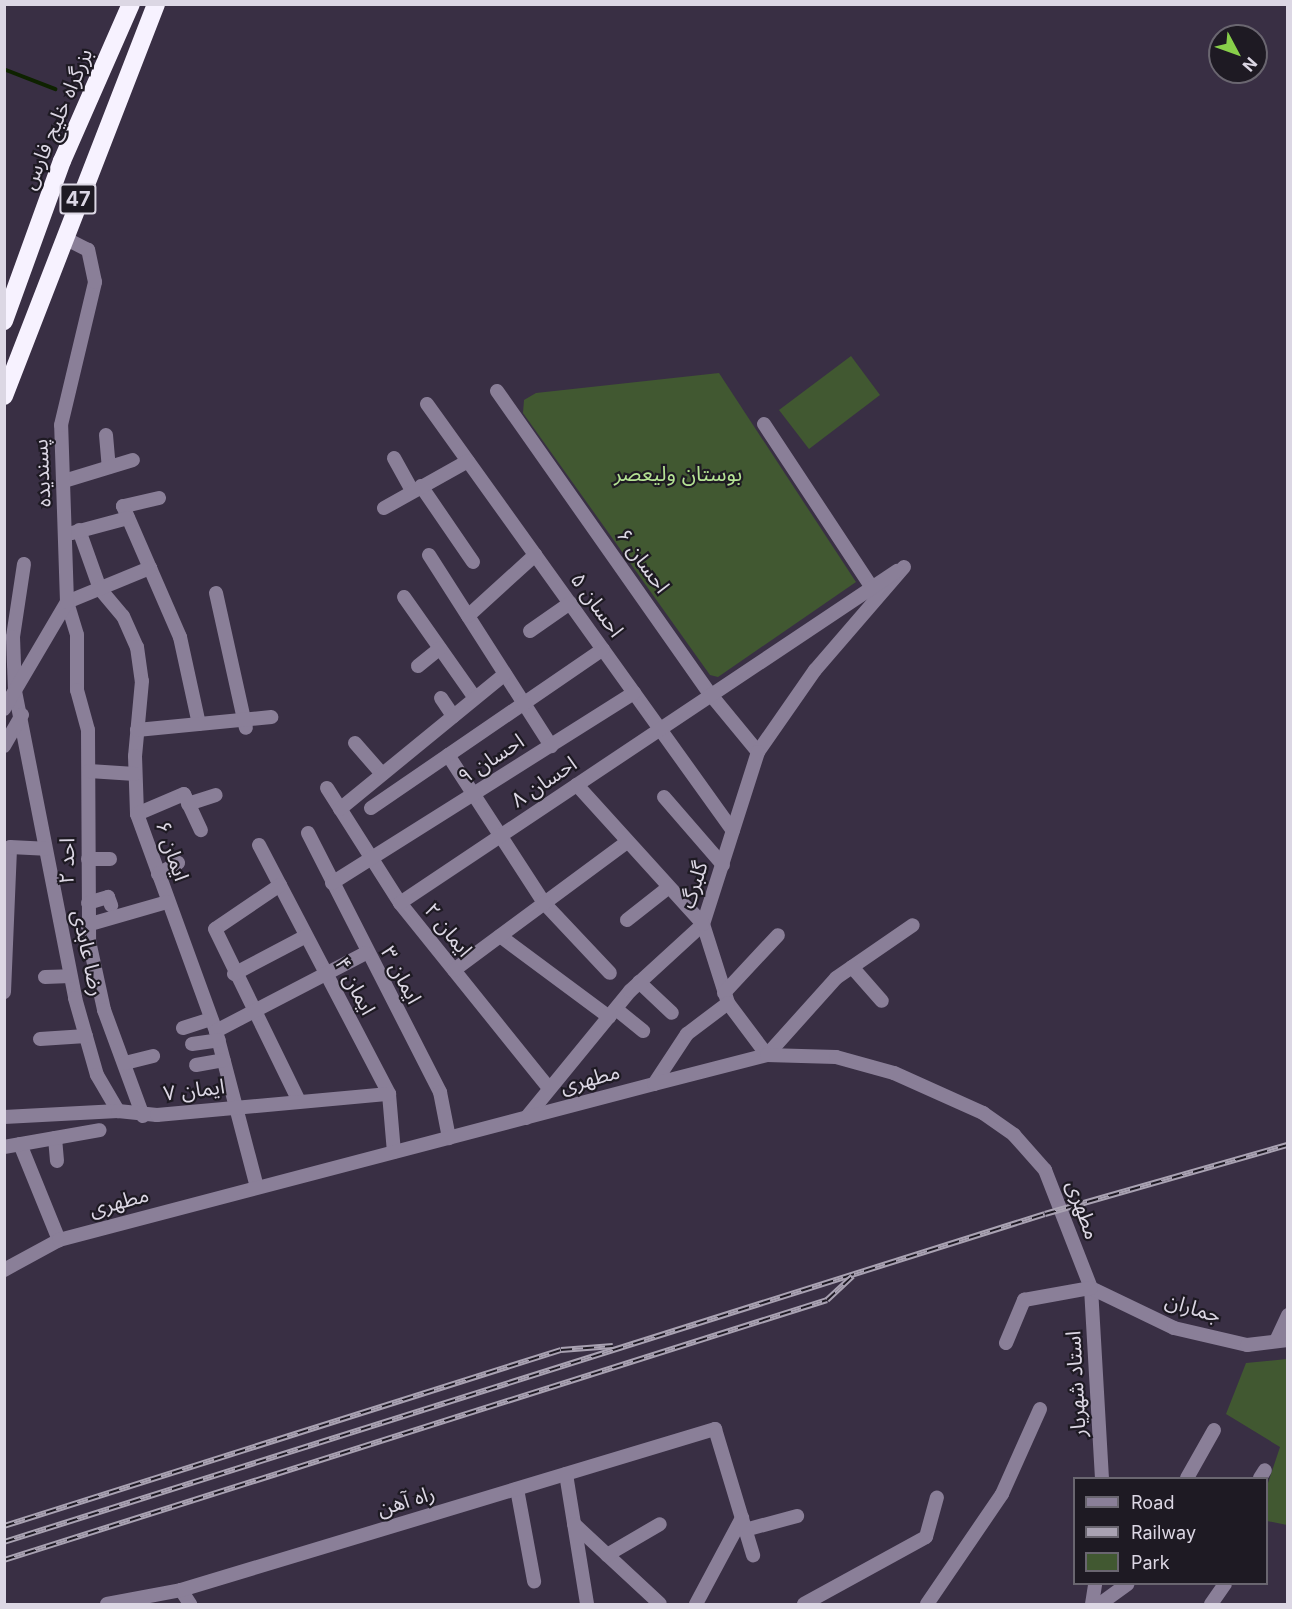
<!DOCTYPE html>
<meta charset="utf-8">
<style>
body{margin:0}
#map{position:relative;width:1292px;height:1609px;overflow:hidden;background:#392f44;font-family:Inter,"Noto Sans Arabic",sans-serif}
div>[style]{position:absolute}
.green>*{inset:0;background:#415831}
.stream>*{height:4px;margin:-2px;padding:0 2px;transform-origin:2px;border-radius:2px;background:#0e2200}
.minor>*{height:14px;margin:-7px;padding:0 7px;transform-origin:7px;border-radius:7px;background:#8a7f98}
.highway>*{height:18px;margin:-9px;padding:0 9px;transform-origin:9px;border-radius:9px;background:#f7f2ff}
.rail>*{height:6px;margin-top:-3px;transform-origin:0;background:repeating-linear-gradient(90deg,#1e1a23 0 11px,#a9a2b2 0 22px);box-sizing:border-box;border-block:2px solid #a9a2b2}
span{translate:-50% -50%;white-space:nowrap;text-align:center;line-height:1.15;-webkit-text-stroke:4.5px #1e1a23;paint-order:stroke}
.shield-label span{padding:2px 4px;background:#1e1a23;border:2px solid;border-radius:4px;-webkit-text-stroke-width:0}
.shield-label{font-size:20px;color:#dcd7e4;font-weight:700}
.street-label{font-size:21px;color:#dcd7e4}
.park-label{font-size:21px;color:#b5e394}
.frame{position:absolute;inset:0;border:6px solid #dcd7e4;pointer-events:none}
.legend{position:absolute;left:1073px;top:1477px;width:195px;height:108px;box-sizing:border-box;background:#1e1a23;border:2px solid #6a6670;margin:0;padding:8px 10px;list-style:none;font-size:18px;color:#dcd7e4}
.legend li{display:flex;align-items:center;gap:12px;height:30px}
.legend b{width:30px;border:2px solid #6a6670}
.north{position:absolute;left:1208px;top:24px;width:60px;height:60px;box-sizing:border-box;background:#1e1a23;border:2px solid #6a6670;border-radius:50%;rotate:131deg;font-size:16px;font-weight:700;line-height:24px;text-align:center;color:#dcd7e4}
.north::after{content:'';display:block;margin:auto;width:21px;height:27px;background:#88cf4a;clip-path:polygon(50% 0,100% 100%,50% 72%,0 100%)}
</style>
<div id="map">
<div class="green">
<i style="clip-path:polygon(851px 356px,880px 395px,809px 449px,779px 410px)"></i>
<i style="clip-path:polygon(719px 373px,856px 582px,718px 677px,710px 675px,523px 413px,524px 400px,536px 393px)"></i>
<i style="clip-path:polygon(1287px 1359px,1288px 1359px,1287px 1525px,1267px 1521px,1267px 1486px,1280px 1447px,1226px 1414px,1246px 1363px)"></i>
</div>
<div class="stream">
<i style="left:6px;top:70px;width:53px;rotate:21.2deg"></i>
</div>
<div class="minor">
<i style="left:497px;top:391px;width:372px;rotate:54.9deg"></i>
<i style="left:711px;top:695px;width:74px;rotate:50.5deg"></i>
<i style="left:427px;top:404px;width:525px;rotate:54.37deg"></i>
<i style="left:764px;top:424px;width:193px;rotate:56.6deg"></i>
<i style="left:106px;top:435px;width:32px;rotate:85deg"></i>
<i style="left:394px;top:458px;width:38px;rotate:61deg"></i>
<i style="left:64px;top:481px;width:72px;rotate:-16.9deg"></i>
<i style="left:421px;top:486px;width:92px;rotate:55.6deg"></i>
<i style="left:159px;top:498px;width:37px;rotate:167deg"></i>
<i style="left:123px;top:506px;width:143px;rotate:66.5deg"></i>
<i style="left:180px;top:637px;width:89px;rotate:77.7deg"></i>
<i style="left:384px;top:508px;width:96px;rotate:-29.2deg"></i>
<i style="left:79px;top:530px;width:63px;rotate:70.4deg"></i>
<i style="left:100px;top:589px;width:35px;rotate:50deg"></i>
<i style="left:123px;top:616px;width:34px;rotate:66deg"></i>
<i style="left:137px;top:647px;width:34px;rotate:82deg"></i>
<i style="left:142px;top:681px;width:75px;rotate:95.3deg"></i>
<i style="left:135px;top:756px;width:58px;rotate:88deg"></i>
<i style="left:137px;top:814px;width:231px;rotate:70deg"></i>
<i style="left:216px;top:1031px;width:161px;rotate:75.3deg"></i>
<i style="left:72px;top:533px;width:58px;rotate:-15deg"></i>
<i style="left:429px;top:555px;width:227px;rotate:57.4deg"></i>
<i style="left:24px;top:564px;width:74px;rotate:98.6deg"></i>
<i style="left:13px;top:637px;width:54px;rotate:87.9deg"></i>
<i style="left:15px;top:691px;width:313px;rotate:78.9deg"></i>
<i style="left:75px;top:998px;width:80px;rotate:74.1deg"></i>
<i style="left:97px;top:1075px;width:42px;rotate:59.7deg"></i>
<i style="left:904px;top:567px;width:136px;rotate:130.8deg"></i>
<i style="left:815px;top:670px;width:100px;rotate:124.8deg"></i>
<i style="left:758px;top:752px;width:181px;rotate:107.7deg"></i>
<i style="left:703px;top:924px;width:83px;rotate:72.4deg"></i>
<i style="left:728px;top:1003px;width:65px;rotate:53.1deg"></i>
<i style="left:767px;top:1055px;width:103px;rotate:-48.1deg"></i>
<i style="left:836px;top:978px;width:93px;rotate:-34.5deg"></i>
<i style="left:216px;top:593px;width:138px;rotate:77.5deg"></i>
<i style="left:404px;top:597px;width:123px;rotate:54.9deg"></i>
<i style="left:67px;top:602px;width:34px;rotate:73deg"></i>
<i style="left:77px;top:635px;width:55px;rotate:90deg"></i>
<i style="left:77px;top:690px;width:41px;rotate:74.6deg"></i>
<i style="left:88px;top:730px;width:211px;rotate:89.7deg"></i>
<i style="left:89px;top:941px;width:71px;rotate:77.7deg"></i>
<i style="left:104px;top:1010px;width:113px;rotate:69.8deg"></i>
<i style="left:67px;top:602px;width:90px;rotate:-22.3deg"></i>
<i style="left:468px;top:616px;width:91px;rotate:-42.3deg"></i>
<i style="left:530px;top:631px;width:49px;rotate:-35deg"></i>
<i style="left:418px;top:666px;width:28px;rotate:-39deg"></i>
<i style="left:441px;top:698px;width:22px;rotate:56deg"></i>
<i style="left:4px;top:709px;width:124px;rotate:-59.5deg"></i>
<i style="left:67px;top:602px;width:177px;rotate:-91.9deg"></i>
<i style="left:61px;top:425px;width:147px;rotate:-76.6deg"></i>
<i style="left:95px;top:282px;width:33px;rotate:-102deg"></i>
<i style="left:88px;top:250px;width:27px;rotate:-153deg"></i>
<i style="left:137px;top:730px;width:135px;rotate:-5.5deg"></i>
<i style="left:355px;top:743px;width:41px;rotate:48.9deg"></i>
<i style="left:4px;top:746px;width:36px;rotate:-60deg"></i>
<i style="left:448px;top:755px;width:176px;rotate:57deg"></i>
<i style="left:544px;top:903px;width:96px;rotate:46.7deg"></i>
<i style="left:89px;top:771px;width:46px;rotate:3.7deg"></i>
<i style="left:327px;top:788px;width:136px;rotate:57.6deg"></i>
<i style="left:400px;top:903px;width:238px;rotate:51.2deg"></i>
<i style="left:664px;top:797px;width:90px;rotate:49.1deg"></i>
<i style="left:188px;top:804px;width:29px;rotate:-18deg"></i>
<i style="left:371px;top:808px;width:281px;rotate:-34.4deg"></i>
<i style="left:340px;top:809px;width:213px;rotate:-39.3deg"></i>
<i style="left:137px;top:814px;width:51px;rotate:-23.1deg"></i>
<i style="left:184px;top:794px;width:40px;rotate:65deg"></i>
<i style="left:308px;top:833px;width:291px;rotate:63deg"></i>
<i style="left:440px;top:1092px;width:47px;rotate:78.9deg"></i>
<i style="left:259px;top:845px;width:281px;rotate:62.4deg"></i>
<i style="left:389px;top:1094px;width:58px;rotate:85.1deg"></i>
<i style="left:88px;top:859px;width:22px"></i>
<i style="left:158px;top:874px;width:23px;rotate:-29deg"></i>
<i style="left:332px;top:883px;width:357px;rotate:-32.2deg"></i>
<i style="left:280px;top:885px;width:78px;rotate:145.9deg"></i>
<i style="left:215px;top:929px;width:191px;rotate:64deg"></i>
<i style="left:88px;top:903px;width:21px;rotate:-17deg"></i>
<i style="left:108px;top:897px;width:9px;rotate:69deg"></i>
<i style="left:400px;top:903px;width:598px;rotate:-33.74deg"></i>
<i style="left:627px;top:920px;width:53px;rotate:-38.2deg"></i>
<i style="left:87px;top:925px;width:83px;rotate:-16deg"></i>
<i style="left:500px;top:936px;width:136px;rotate:36.6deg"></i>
<i style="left:852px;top:967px;width:45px;rotate:48.6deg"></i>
<i style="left:454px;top:970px;width:215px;rotate:-36.5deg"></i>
<i style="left:234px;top:974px;width:81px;rotate:-27.8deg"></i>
<i style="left:45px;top:977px;width:25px;rotate:-2deg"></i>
<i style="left:639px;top:982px;width:45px;rotate:43.2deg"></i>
<i style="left:4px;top:992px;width:145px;rotate:-87.6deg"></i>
<i style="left:10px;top:847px;width:35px;rotate:3deg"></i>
<i style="left:724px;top:993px;width:79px;rotate:-47deg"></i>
<i style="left:616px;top:1009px;width:35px;rotate:39deg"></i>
<i style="left:183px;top:1028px;width:29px;rotate:-18deg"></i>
<i style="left:216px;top:1031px;width:169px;rotate:-27.5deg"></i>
<i style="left:40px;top:1039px;width:46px;rotate:-3.7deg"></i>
<i style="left:192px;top:1044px;width:27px;rotate:-8deg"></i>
<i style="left:125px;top:1063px;width:29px;rotate:-14deg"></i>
<i style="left:196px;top:1065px;width:28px;rotate:-10deg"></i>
<i style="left:654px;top:1084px;width:60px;rotate:-56.6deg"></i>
<i style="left:687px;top:1034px;width:51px;rotate:-37.1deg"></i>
<i style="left:4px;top:1117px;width:114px;rotate:-3deg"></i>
<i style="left:118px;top:1111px;width:39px;rotate:6deg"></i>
<i style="left:157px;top:1115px;width:233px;rotate:-5.2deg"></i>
<i style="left:526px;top:1118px;width:164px;rotate:-50.7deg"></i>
<i style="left:630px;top:991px;width:99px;rotate:-42.5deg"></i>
<i style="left:703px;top:924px;width:188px;rotate:-132.2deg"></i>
<i style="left:55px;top:1138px;width:23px;rotate:85deg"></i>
<i style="left:20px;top:1144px;width:104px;rotate:67.9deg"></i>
<i style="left:4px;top:1147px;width:97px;rotate:-10deg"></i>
<i style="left:4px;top:1270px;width:63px;rotate:-28.6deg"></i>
<i style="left:59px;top:1240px;width:615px;rotate:-14.69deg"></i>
<i style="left:654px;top:1084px;width:117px;rotate:-14.4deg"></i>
<i style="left:767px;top:1055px;width:69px;rotate:1.7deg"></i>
<i style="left:836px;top:1057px;width:60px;rotate:15.4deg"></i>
<i style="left:894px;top:1073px;width:98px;rotate:24.2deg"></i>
<i style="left:983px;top:1113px;width:38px;rotate:35deg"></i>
<i style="left:1014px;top:1135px;width:47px;rotate:48.5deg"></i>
<i style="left:1045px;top:1170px;width:127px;rotate:68.7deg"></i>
<i style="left:1091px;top:1288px;width:190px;rotate:86.7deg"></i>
<i style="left:1091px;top:1288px;width:92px;rotate:25.7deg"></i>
<i style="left:1174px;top:1328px;width:75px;rotate:13.1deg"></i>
<i style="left:1247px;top:1345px;width:41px;rotate:-7deg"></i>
<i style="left:1276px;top:1341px;width:29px;rotate:-65deg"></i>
<i style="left:1006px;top:1343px;width:47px;rotate:-67.3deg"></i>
<i style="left:1024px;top:1300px;width:68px;rotate:-10.2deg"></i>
<i style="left:566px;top:1474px;width:132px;rotate:80.8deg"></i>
<i style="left:1187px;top:1478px;width:55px;rotate:-60.6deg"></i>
<i style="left:1260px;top:1478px;width:9px;rotate:-58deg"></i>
<i style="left:517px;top:1489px;width:94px;rotate:79.5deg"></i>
<i style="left:574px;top:1524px;width:117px;rotate:42.9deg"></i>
<i style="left:745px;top:1530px;width:54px;rotate:-15.1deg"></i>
<i style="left:607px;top:1555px;width:61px;rotate:-30.3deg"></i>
<i style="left:181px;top:1590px;width:17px;rotate:57deg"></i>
<i style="left:107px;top:1604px;width:75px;rotate:-10.7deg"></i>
<i style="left:181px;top:1590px;width:558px;rotate:-16.78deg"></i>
<i style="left:715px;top:1429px;width:132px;rotate:73.2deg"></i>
<i style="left:696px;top:1604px;width:98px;rotate:-61.9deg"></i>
<i style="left:804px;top:1604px;width:139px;rotate:-28.8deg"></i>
<i style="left:926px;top:1537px;width:41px;rotate:-74.6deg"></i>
<i style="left:927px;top:1604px;width:133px;rotate:-55.7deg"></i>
<i style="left:1002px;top:1494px;width:93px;rotate:-65.9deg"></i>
<i style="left:1092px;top:1604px;width:20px;rotate:-81deg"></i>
<i style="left:1100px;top:1604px;width:34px;rotate:-36deg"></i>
<i style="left:1211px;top:1604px;width:24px;rotate:-55deg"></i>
</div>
<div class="highway">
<i style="left:4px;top:321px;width:170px;rotate:-70.1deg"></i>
<i style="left:62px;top:161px;width:171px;rotate:-66.3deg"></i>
<i style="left:4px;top:396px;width:420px;rotate:-68.8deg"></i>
</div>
<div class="rail">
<i style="left:4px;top:1526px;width:584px;rotate:-17.54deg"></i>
<i style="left:561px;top:1350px;width:52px;rotate:-4.4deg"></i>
<i style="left:4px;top:1542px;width:1091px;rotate:-17.49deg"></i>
<i style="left:1045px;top:1214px;width:253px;rotate:-15.9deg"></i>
<i style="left:4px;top:1560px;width:863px;rotate:-17.53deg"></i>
<i style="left:827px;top:1300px;width:35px;rotate:-43deg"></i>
</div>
<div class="shield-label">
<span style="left:78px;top:199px">47</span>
</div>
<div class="street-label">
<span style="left:57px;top:119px;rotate:-67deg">بزرگراه خلیج فارس</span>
<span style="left:42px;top:473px;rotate:-93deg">پسندیده</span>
<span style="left:643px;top:561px;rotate:54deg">احسان ۶</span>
<span style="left:597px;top:605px;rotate:54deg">احسان ۵</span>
<span style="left:491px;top:759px;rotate:-33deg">احسان ۹</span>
<span style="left:544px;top:782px;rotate:-34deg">احسان ۸</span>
<span style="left:172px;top:851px;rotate:71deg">ایمان ۶</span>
<span style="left:67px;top:861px;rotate:-89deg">احد ۲</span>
<span style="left:694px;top:885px;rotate:-72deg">گلبرگ</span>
<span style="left:448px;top:930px;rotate:51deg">ایمان ۲</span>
<span style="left:88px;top:953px;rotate:78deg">رضا عابدی</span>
<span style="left:401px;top:975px;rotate:62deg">ایمان ۳</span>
<span style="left:355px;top:986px;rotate:62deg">ایمان ۴</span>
<span style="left:590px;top:1079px;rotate:-15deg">مطهری</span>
<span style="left:194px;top:1090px;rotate:-7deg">ایمان ۷</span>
<span style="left:119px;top:1202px;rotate:-15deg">مطهری</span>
<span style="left:1083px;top:1210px;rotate:71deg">مطهری</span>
<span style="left:1193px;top:1308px;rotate:17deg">جماران</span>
<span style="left:1076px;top:1384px;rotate:-93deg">استاد شهریار</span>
<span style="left:406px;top:1501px;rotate:-17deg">راه آهن</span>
</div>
<div class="park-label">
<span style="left:678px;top:474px">بوستان ولیعصر</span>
</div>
<div class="frame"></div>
<ul class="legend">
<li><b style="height:8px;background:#8a7f98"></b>Road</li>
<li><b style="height:8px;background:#a9a2b2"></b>Railway</li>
<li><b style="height:16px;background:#415831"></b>Park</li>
</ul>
<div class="north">N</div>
</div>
